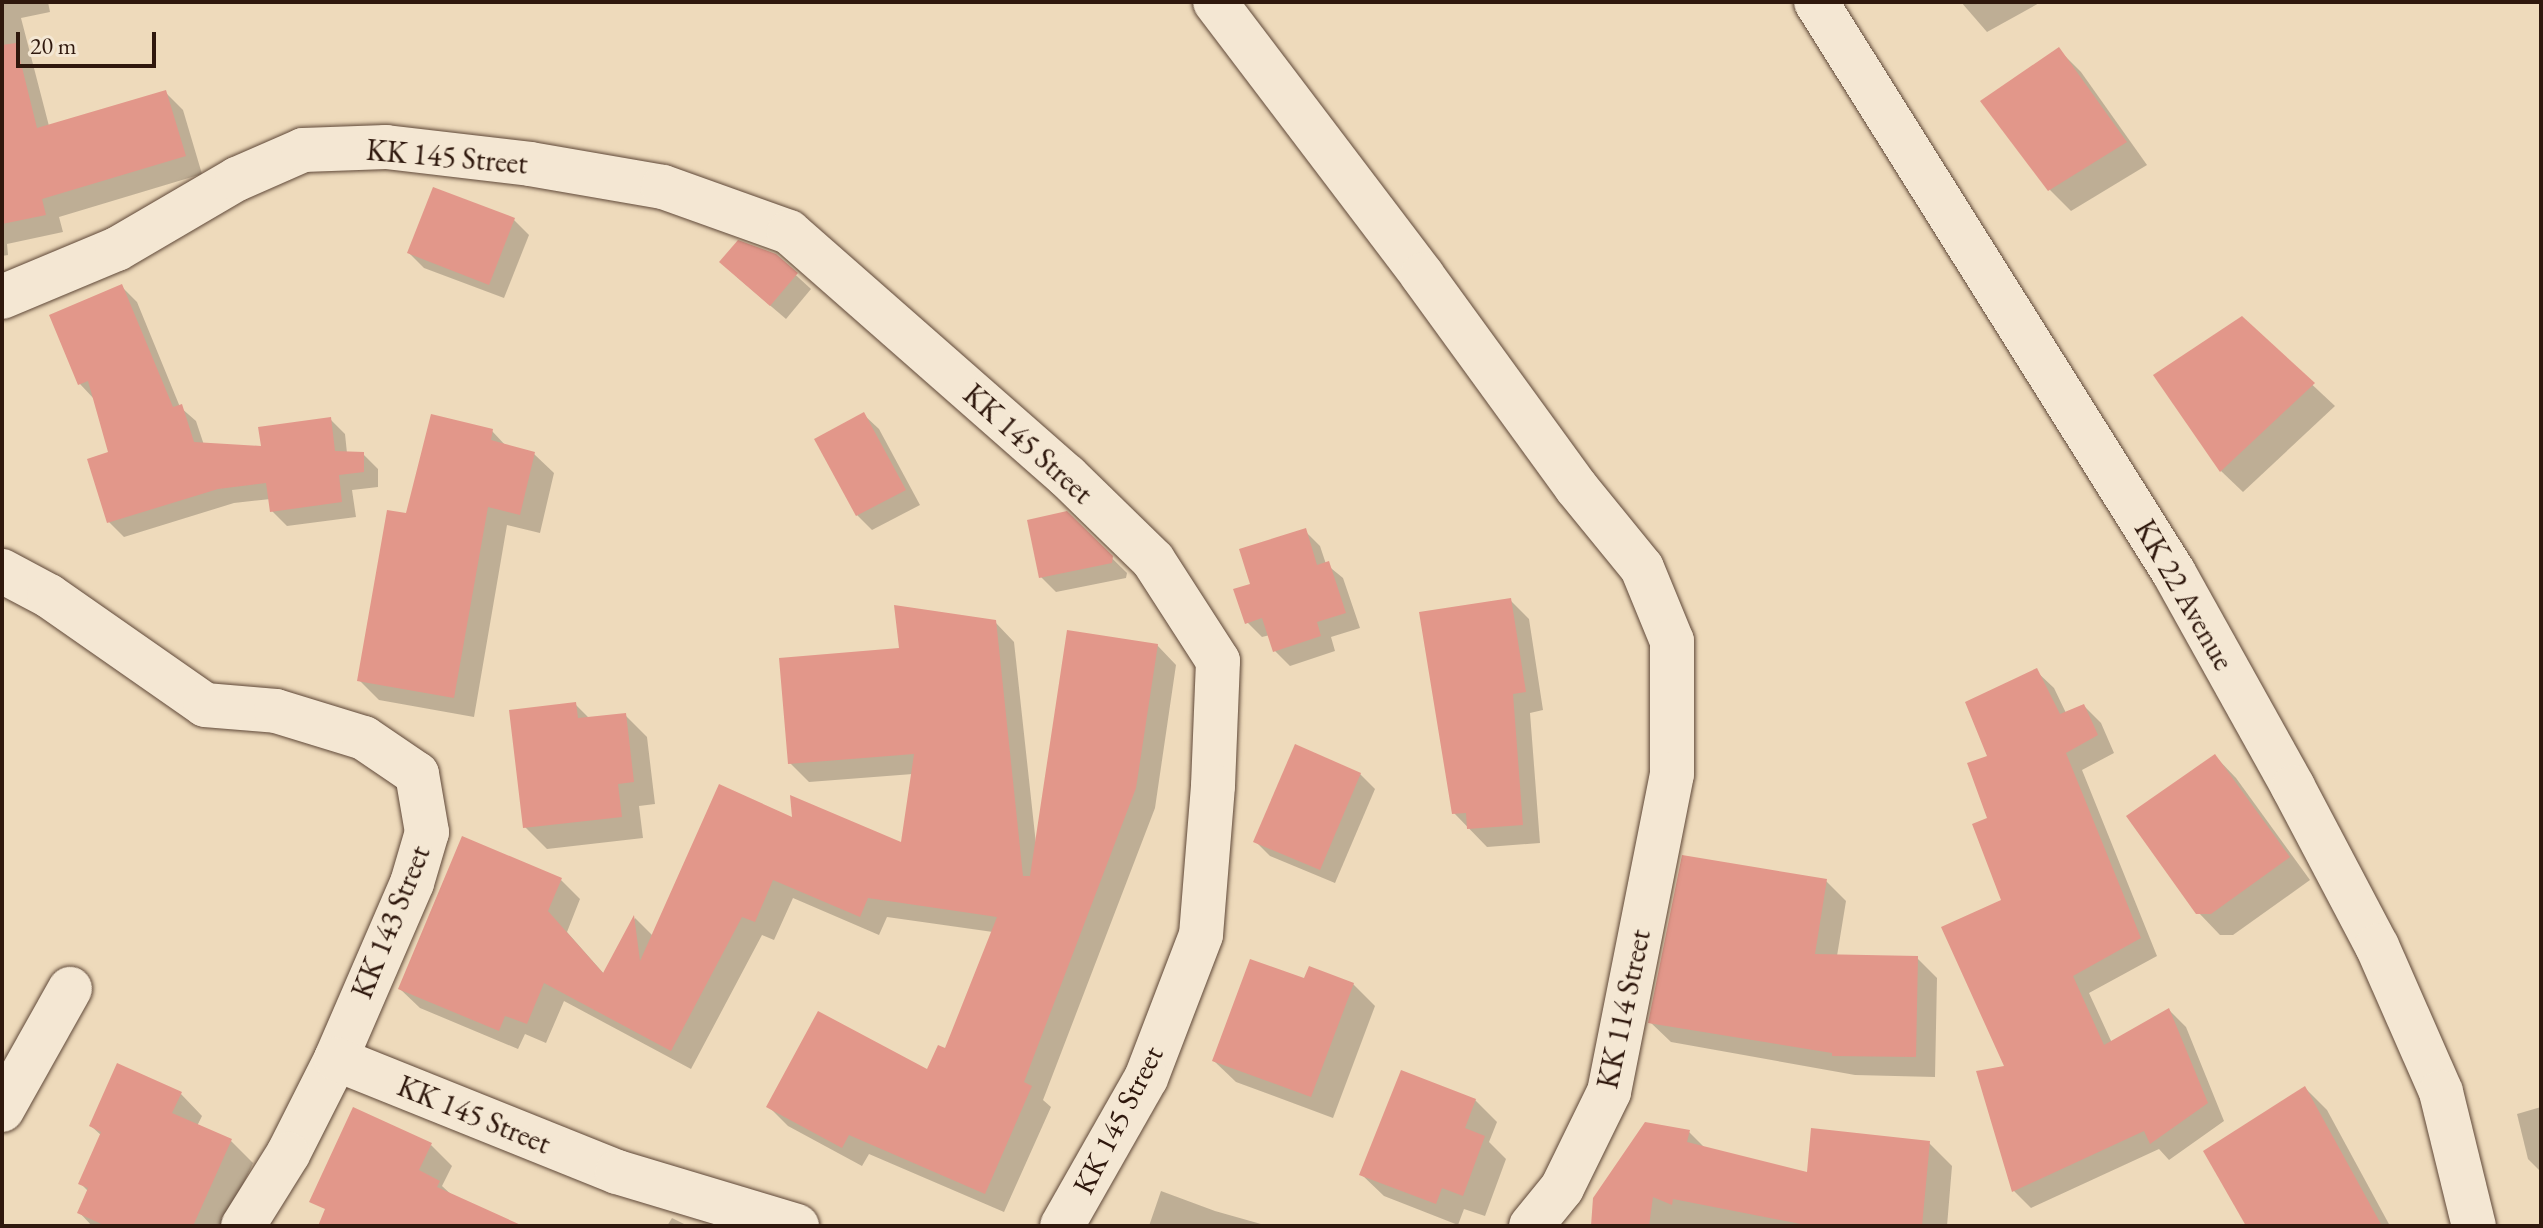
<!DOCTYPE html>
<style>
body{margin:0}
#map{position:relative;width:2543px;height:1228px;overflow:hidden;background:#eedabb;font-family:"EB Garamond",serif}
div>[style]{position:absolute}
.shadow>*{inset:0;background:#0003}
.building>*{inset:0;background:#e2978a}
.roads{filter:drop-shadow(0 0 2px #5f4838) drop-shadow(0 0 2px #5f4838)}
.minor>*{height:44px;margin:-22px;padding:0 22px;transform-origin:22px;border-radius:22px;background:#f4e7d3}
span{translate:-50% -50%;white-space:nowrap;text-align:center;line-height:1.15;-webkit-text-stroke:6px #f4e7d3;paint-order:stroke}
.street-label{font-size:30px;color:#2f180d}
.frame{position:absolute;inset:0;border:4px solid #2f180d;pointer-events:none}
.scale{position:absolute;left:16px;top:32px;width:140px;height:36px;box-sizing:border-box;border:4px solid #2f180d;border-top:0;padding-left:10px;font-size:24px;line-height:28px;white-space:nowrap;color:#2f180d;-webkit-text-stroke:6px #f4e7d3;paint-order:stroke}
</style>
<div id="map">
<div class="shadow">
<i style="clip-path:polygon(2px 2px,48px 2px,50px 12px,21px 18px,49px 126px,165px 92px,183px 110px,202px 174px,59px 217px,63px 232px,7px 244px,8px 255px,2px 256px)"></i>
<i style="clip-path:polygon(1961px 2px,2041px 2px,1987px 32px)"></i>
<i style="clip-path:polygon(2059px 50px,2081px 72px,2147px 165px,2071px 211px,2050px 190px)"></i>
<i style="clip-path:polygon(514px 220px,529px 235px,504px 298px,424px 268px,409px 253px)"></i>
<i style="clip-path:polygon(775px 256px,811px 289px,786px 319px,737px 277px)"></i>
<i style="clip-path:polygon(122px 287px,137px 302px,180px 407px,196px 421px,204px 445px,263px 448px,330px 419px,345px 434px,347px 453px,363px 454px,378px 469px,378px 487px,352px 490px,356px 517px,287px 526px,272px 511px,271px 499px,234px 503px,124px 537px,109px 522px,111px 453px,95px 400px,80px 384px)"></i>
<i style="clip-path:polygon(2242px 319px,2335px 406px,2243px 492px,2221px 471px)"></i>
<i style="clip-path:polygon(864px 415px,879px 429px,920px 505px,872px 530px,857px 515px)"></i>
<i style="clip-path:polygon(492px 431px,507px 447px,534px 454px,554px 473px,540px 533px,507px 525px,474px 717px,379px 700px,359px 680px,408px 516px)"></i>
<i style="clip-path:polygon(1066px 513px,1127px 573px,1126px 578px,1056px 592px,1041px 577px)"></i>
<i style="clip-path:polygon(1305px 531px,1320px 546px,1326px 564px,1343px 578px,1360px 628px,1331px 637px,1335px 651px,1290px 666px,1275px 651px,1270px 635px,1262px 637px,1247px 622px,1252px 585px)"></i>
<i style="clip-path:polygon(1510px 600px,1529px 619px,1543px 710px,1530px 713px,1540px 843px,1487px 847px,1454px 813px)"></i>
<i style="clip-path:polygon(995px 622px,1014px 642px,1036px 844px,1157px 645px,1176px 665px,1155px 808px,1043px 1100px,1051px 1107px,1004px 1212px,869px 1154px,862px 1166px,788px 1126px,769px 1107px,928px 1072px,946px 1050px,993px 932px,887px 917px,879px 935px,793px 898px,774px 940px,762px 935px,691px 1069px,564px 1001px,546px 1043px,525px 1034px,518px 1049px,420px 1008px,400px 989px,561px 880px,580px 899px,567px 932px,605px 975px,635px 918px,653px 936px,794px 820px,902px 845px,913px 774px,809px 782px,790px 763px,901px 650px)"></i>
<i style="clip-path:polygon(2036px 671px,2054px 688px,2066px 713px,2084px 706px,2101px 723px,2114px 753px,2082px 770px,2157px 956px,2089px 993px,2112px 1043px,2169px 1010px,2186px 1027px,2224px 1121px,2169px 1160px,2159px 1149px,2031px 1208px,2014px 1191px,2006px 1068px,2003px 901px,1989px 819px,1990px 757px)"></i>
<i style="clip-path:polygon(575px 704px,590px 719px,625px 715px,647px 737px,655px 804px,639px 806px,643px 838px,547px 849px,525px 827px)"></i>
<i style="clip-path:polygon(2215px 756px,2236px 778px,2310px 880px,2233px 935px,2220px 935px,2198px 912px)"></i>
<i style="clip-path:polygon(1360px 774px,1375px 789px,1335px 883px,1270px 856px,1255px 841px)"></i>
<i style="clip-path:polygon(1826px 881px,1846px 901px,1837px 956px,1917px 958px,1937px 978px,1935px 1077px,1855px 1075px,1671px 1042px,1650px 1022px)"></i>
<i style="clip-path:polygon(1305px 980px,1353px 984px,1375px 1006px,1333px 1118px,1236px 1082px,1214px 1061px)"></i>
<i style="clip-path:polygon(2305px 1088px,2327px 1110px,2390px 1226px,2248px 1226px)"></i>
<i style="clip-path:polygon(181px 1094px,202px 1116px,197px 1126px,231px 1141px,253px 1163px,224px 1226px,92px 1226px,79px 1212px,89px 1192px,80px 1183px,102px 1136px,91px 1126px)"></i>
<i style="clip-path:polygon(1475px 1100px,1497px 1122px,1489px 1142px,1506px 1159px,1485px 1216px,1464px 1209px,1458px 1225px,1384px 1196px,1362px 1175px)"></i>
<i style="clip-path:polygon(2541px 1107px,2541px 1172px,2528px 1159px,2517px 1114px)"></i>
<i style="clip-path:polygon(1689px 1132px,1705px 1148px,1809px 1174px,1929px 1143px,1952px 1166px,1947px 1226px,1593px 1226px)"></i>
<i style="clip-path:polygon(431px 1145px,452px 1166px,442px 1186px,454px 1197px,518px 1226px,353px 1226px)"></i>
<i style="clip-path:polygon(1161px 1191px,1215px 1211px,1268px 1226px,1149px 1226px)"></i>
<i style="clip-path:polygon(672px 1218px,688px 1226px,667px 1226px)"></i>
</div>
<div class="building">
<i style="clip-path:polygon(16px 43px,37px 128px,166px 90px,186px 156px,42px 199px,46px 215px,2px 224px,2px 45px)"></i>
<i style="clip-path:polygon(2059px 47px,2127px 142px,2048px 191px,1980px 101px)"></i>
<i style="clip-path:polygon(433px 187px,515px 218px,489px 285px,407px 253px)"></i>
<i style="clip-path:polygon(738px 240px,776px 254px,798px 273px,770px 306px,719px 262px)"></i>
<i style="clip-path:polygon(122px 284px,173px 407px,182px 404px,194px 442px,261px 446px,258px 427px,331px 417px,335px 451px,364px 452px,364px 472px,339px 475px,342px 502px,270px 512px,266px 483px,218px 489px,107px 523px,87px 459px,108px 452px,88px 381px,78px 385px,49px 315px)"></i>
<i style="clip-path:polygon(2242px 316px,2315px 383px,2220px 472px,2153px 375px)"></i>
<i style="clip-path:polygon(864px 412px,906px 490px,856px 516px,814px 439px)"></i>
<i style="clip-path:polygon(431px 414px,493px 429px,491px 440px,535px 452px,520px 515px,488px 507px,454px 698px,357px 681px,387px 510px,406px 513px)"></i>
<i style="clip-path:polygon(1067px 511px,1113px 556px,1112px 563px,1039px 578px,1027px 520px)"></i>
<i style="clip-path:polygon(1306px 528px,1317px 565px,1329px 561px,1346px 613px,1317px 622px,1321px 636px,1273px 652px,1262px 618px,1245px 624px,1233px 589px,1250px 584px,1239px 549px)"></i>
<i style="clip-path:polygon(1511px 598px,1526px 692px,1513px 694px,1523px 825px,1467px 829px,1466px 813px,1452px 814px,1419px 612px)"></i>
<i style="clip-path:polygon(894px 605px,996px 620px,1023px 876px,1030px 876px,1067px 630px,1158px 644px,1136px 788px,1024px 1082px,1032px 1086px,985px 1194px,849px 1135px,842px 1148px,766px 1107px,818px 1011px,927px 1069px,938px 1045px,945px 1048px,997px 917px,868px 898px,860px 917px,773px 880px,755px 922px,742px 917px,671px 1051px,544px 983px,527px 1024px,505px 1016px,499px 1031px,398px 989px,462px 836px,562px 878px,548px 911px,603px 973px,634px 915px,640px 961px,719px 784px,792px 817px,790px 795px,901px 842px,914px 754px,788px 764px,779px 658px,899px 648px)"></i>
<i style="clip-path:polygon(2037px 668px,2060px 714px,2084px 704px,2098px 735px,2066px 753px,2141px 938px,2073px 976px,2104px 1045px,2169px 1008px,2208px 1103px,2150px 1144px,2144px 1131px,2012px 1192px,1976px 1071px,2004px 1066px,1941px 927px,2001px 900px,1972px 824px,1987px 818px,1967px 763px,1987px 756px,1965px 702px)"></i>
<i style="clip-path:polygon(576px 702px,578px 718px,626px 713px,634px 782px,618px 784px,622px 817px,523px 828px,509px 710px)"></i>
<i style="clip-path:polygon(1295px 744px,1361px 773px,1320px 870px,1253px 842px)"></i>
<i style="clip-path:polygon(2215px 754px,2290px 857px,2211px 914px,2196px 914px,2126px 816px)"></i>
<i style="clip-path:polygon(1682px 855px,1827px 879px,1815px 954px,1918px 956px,1916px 1057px,1832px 1056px,1832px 1053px,1648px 1023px)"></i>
<i style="clip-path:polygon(1250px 959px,1304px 978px,1309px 966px,1354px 983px,1311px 1097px,1212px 1061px)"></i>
<i style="clip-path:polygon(117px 1063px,182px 1092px,172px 1113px,232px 1139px,193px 1226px,106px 1226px,77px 1213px,88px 1188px,78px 1184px,101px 1132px,89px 1126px)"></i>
<i style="clip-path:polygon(1401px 1070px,1476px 1099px,1465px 1128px,1485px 1136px,1463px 1196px,1442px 1188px,1436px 1204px,1359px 1175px)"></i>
<i style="clip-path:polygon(2305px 1086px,2382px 1226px,2246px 1226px,2203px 1151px)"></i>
<i style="clip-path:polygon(353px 1107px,432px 1143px,419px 1170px,440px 1181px,437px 1187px,523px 1226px,318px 1226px,325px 1209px,309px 1202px)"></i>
<i style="clip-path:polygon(1645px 1122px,1690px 1130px,1687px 1142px,1807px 1172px,1811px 1128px,1930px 1141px,1922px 1226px,1811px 1226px,1673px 1199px,1672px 1205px,1653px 1197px,1649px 1226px,1591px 1226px,1593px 1198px)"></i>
</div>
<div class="roads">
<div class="minor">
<i style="left:1215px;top:2px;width:343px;rotate:52.8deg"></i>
<i style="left:1422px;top:275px;width:262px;rotate:54deg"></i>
<i style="left:1576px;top:487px;width:104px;rotate:50.8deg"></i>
<i style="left:1642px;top:568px;width:79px;rotate:67.7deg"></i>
<i style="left:1672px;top:641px;width:133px;rotate:90deg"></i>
<i style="left:1672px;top:774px;width:324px;rotate:101.2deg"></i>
<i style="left:1609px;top:1092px;width:107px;rotate:116.1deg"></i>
<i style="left:1562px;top:1188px;width:49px;rotate:129.2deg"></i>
<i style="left:1816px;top:2px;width:674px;rotate:57.91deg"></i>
<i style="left:2174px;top:573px;width:245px;rotate:60.9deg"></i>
<i style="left:2293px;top:787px;width:180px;rotate:62.2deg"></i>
<i style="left:2377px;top:946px;width:159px;rotate:66.3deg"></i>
<i style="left:2441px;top:1092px;width:138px;rotate:76.2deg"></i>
<i style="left:2px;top:297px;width:125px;rotate:-22.7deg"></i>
<i style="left:117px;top:249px;width:139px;rotate:-30.3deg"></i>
<i style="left:237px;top:179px;width:72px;rotate:-23.7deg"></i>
<i style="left:303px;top:150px;width:83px;rotate:-2.1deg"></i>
<i style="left:386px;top:147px;width:145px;rotate:6.7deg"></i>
<i style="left:530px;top:164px;width:135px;rotate:9.8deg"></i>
<i style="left:663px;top:187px;width:134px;rotate:19.7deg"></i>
<i style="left:789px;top:232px;width:370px;rotate:41.3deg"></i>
<i style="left:1067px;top:476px;width:120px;rotate:44.3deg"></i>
<i style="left:1153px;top:560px;width:120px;rotate:57.2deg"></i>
<i style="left:1218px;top:661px;width:125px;rotate:92.3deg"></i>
<i style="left:1213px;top:786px;width:149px;rotate:94.6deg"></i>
<i style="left:1201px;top:935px;width:153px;rotate:111deg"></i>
<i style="left:1146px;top:1078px;width:170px;rotate:119.6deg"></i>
<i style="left:2px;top:571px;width:53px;rotate:28deg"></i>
<i style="left:49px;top:596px;width:190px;rotate:34.9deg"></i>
<i style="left:205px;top:705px;width:71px;rotate:4.8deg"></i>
<i style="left:276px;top:711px;width:92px;rotate:17.1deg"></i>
<i style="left:364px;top:738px;width:64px;rotate:34.2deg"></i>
<i style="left:417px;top:774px;width:59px;rotate:80.2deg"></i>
<i style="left:427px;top:832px;width:53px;rotate:106.4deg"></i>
<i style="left:412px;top:883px;width:192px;rotate:113.4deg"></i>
<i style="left:336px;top:1059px;width:106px;rotate:116.8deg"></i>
<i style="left:288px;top:1154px;width:85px;rotate:122deg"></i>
<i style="left:336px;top:1059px;width:303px;rotate:21.9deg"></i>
<i style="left:617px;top:1172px;width:188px;rotate:16.7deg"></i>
<i style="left:2px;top:1110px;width:139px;rotate:-60.7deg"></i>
</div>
</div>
<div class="street-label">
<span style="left:447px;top:157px;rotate:5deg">KK 145 Street</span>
<span style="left:1028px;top:444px;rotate:42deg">KK 145 Street</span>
<span style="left:2184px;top:595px;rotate:60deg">KK 22 Avenue</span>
<span style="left:391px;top:922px;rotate:-68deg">KK 143 Street</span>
<span style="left:1624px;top:1009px;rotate:-78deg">KK 114 Street</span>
<span style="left:474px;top:1115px;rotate:22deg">KK 145 Street</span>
<span style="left:1118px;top:1120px;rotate:-63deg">KK 145 Street</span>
</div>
<div class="frame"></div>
<div class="scale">20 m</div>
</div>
